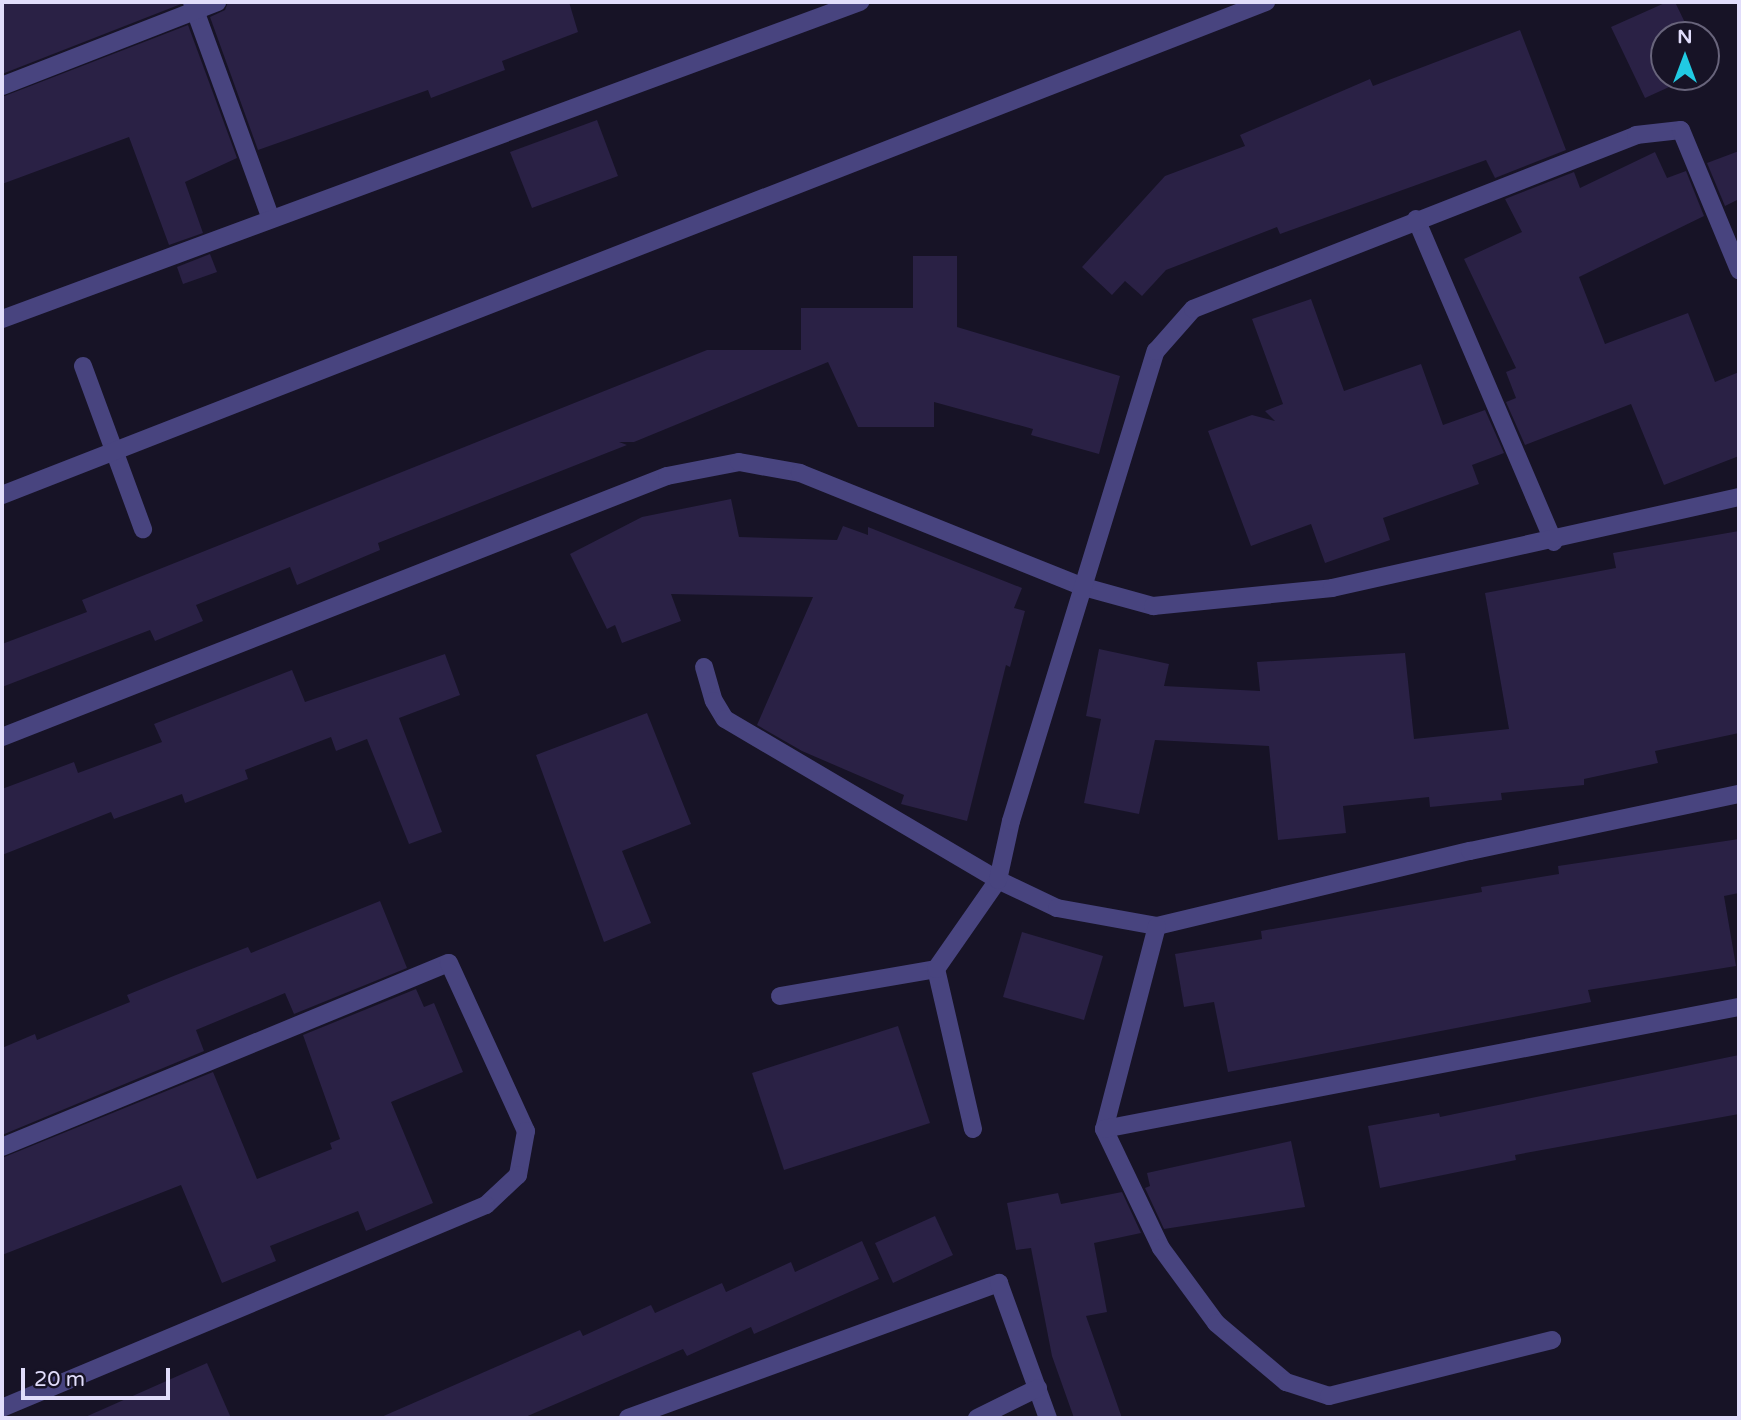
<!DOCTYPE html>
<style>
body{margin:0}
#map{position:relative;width:1741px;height:1420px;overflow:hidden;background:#171326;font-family:"Varela Round",sans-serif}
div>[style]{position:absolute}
.building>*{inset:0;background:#2a2145}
.minor>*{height:18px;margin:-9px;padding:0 9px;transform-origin:9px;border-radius:9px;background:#48447f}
span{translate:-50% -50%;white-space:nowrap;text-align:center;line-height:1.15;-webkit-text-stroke:6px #171326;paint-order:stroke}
.frame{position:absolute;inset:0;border:4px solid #e1ddfb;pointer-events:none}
.north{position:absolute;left:1650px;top:21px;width:70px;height:70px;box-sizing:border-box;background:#171326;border:2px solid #68647b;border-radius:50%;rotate:0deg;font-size:19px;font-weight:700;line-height:28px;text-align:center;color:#e1ddfb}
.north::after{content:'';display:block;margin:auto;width:24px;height:32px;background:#21cae2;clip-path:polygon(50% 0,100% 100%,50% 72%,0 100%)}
.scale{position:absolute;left:21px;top:1368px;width:149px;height:32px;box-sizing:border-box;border:4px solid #e1ddfb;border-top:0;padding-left:9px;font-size:21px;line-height:24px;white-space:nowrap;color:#e1ddfb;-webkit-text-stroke:5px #171326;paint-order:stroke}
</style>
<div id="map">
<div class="building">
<i style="clip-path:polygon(2px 2px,181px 2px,181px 4px,2px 74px)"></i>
<i style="clip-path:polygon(228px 2px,569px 2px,578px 32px,502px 61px,505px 70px,431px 98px,428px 90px,258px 150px,210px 17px,225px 10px)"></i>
<i style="clip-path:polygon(1667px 2px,1675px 2px,1691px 35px,1664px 35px,1664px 77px,1691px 77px,1645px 98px,1611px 27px)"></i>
<i style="clip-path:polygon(188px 25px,237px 158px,185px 182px,203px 233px,169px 245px,129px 137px,2px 184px,2px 97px)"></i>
<i style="clip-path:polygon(1520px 30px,1566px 150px,1495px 178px,1486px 160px,1280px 234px,1277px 227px,1166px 270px,1142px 296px,1125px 281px,1112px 295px,1082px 267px,1165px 176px,1245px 146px,1240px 135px,1370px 79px,1373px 86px)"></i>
<i style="clip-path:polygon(597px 120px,618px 176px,532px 208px,510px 152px)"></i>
<i style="clip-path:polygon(1739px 151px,1739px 199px,1725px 206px,1707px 163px)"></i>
<i style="clip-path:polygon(1655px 152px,1667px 178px,1686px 171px,1704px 216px,1579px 277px,1605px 344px,1688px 313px,1715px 382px,1739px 372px,1739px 456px,1664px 485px,1631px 404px,1525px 445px,1506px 402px,1516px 398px,1506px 372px,1516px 368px,1464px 259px,1522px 232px,1505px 199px,1574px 172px,1580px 188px)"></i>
<i style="clip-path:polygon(210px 254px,217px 272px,183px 284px,177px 267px)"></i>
<i style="clip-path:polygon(913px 256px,957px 256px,957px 327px,1120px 376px,1099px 454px,1031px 435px,1033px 429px,934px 402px,934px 427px,858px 427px,828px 362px,634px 442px,619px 442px,627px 445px,378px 543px,380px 550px,297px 585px,290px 567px,196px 605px,203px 621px,155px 641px,150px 630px,2px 687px,2px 644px,87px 612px,82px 600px,707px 350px,801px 350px,801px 308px,913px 308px)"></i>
<i style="clip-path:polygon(1311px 299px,1344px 391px,1421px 364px,1443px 425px,1485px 410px,1504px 453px,1472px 465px,1479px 484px,1383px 518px,1390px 540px,1325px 563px,1311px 524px,1251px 546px,1208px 431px,1252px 415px,1275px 421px,1265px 411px,1283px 404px,1252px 319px)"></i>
<i style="clip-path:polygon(731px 499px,739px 537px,837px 540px,843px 526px,868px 535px,868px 527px,1022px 588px,1014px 608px,1025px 611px,1010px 667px,1006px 665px,967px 821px,901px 804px,904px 795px,802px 751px,757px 725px,813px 597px,671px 594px,681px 621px,622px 643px,615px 625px,607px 629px,570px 554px,642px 517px)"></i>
<i style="clip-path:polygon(1739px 531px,1739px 733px,1655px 751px,1658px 763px,1584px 779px,1584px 785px,1501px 793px,1502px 800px,1430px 807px,1429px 797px,1343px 806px,1346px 833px,1278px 840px,1269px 746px,1155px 740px,1139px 814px,1084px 803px,1101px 719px,1086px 716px,1099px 649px,1169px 664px,1164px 686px,1260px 691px,1257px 662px,1405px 653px,1414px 739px,1509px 729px,1485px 593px,1616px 568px,1613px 553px)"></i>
<i style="clip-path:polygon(445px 654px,460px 695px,399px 718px,442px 832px,409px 844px,367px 739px,336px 751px,331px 737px,245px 770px,248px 779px,185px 803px,182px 794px,114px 819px,111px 812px,2px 855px,2px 789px,74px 762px,78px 773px,162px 742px,154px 724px,292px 670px,305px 702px)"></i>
<i style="clip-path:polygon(647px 713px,691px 824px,622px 851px,651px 923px,604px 942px,536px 755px)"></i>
<i style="clip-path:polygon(1739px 839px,1739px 893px,1724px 896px,1736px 966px,1588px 990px,1591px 1002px,1228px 1072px,1214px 1002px,1184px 1007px,1175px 954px,1262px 939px,1261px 931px,1482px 892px,1481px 887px,1559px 874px,1558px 866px)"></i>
<i style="clip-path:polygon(380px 901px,407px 968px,294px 1014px,285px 993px,196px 1030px,204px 1051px,2px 1135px,2px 1048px,35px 1034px,37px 1040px,130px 1002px,127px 995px,176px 975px,248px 947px,251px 953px)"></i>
<i style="clip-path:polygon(1022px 932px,1103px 956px,1084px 1020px,1003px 997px)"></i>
<i style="clip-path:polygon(416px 989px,424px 1007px,434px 1003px,463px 1072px,391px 1102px,433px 1203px,366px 1231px,358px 1211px,270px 1246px,276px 1261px,222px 1283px,181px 1185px,2px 1255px,2px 1158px,213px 1072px,257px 1179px,332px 1149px,330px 1143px,340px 1139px,303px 1035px)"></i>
<i style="clip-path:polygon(898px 1026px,930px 1123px,784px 1170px,752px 1073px)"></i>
<i style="clip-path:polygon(1739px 1055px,1739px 1114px,1515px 1155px,1516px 1160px,1380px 1188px,1368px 1126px,1439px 1113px,1440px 1117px)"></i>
<i style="clip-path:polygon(1291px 1141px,1305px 1207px,1164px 1229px,1145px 1188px,1150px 1186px,1147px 1173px)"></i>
<i style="clip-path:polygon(1122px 1192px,1141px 1233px,1094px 1243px,1107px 1312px,1086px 1316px,1122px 1418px,1074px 1418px,1052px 1356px,1031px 1248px,1016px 1250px,1007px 1203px,1058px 1193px,1061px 1204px)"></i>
<i style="clip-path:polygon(935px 1216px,953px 1255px,893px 1283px,875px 1243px)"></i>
<i style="clip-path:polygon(862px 1241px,879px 1279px,754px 1334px,751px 1327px,687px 1356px,683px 1349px,523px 1418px,379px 1418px,580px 1330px,583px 1336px,651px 1305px,655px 1313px,722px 1283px,726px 1292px,791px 1262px,795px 1272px)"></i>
<i style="clip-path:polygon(207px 1363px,231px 1418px,83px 1418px)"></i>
</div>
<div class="minor">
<i style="left:192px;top:2px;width:231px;rotate:70deg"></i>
<i style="left:2px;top:86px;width:231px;rotate:-21.3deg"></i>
<i style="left:1416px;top:219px;width:351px;rotate:66.9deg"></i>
<i style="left:2px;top:319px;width:915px;rotate:-20.28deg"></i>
<i style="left:83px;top:366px;width:174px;rotate:69.8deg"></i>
<i style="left:2px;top:495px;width:1357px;rotate:-21.31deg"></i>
<i style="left:704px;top:667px;width:35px;rotate:74deg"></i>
<i style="left:714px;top:701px;width:21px;rotate:59deg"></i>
<i style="left:725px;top:719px;width:317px;rotate:30.5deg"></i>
<i style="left:998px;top:880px;width:65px;rotate:25.4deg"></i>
<i style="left:1057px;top:908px;width:102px;rotate:10.2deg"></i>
<i style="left:1157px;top:926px;width:322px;rotate:-13.5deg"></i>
<i style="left:1470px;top:851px;width:275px;rotate:-12deg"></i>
<i style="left:2px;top:737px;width:714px;rotate:-21.43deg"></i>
<i style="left:667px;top:476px;width:73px;rotate:-11deg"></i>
<i style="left:739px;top:462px;width:62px;rotate:10.2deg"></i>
<i style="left:800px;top:473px;width:306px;rotate:21.9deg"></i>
<i style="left:1084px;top:587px;width:72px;rotate:15.4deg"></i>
<i style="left:1153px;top:606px;width:180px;rotate:-5.7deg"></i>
<i style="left:1332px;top:588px;width:417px;rotate:-12.6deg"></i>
<i style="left:1157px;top:926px;width:210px;rotate:104.6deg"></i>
<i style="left:1104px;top:1129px;width:132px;rotate:64.4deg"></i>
<i style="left:1161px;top:1248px;width:93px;rotate:53.7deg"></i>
<i style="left:1216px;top:1323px;width:92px;rotate:40.1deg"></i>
<i style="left:1286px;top:1382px;width:45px;rotate:18deg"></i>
<i style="left:1329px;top:1396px;width:230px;rotate:-14.1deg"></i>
<i style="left:780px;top:996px;width:158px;rotate:-9.8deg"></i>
<i style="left:973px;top:1129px;width:164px;rotate:-103deg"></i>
<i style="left:936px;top:969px;width:108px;rotate:-55.1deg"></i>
<i style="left:998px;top:880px;width:60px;rotate:-77.6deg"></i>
<i style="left:1011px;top:821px;width:492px;rotate:-72.9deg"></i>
<i style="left:1156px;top:351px;width:56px;rotate:-48.6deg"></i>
<i style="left:1193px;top:309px;width:476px;rotate:-21.4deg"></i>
<i style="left:1636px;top:135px;width:45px;rotate:-6.3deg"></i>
<i style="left:1681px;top:130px;width:152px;rotate:67.5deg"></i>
<i style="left:1104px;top:1129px;width:647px;rotate:-10.88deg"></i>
<i style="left:2px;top:1147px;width:483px;rotate:-22.4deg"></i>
<i style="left:449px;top:963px;width:185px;rotate:65.4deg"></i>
<i style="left:526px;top:1131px;width:45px;rotate:100.3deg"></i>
<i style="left:518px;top:1175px;width:44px;rotate:136.8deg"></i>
<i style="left:486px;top:1205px;width:525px;rotate:157.25deg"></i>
<i style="left:628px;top:1418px;width:395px;rotate:-20deg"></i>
<i style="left:999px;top:1283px;width:144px;rotate:70.1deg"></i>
<i style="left:977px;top:1418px;width:68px;rotate:-26.2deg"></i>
</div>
<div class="frame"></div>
<div class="north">N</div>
<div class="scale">20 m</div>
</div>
